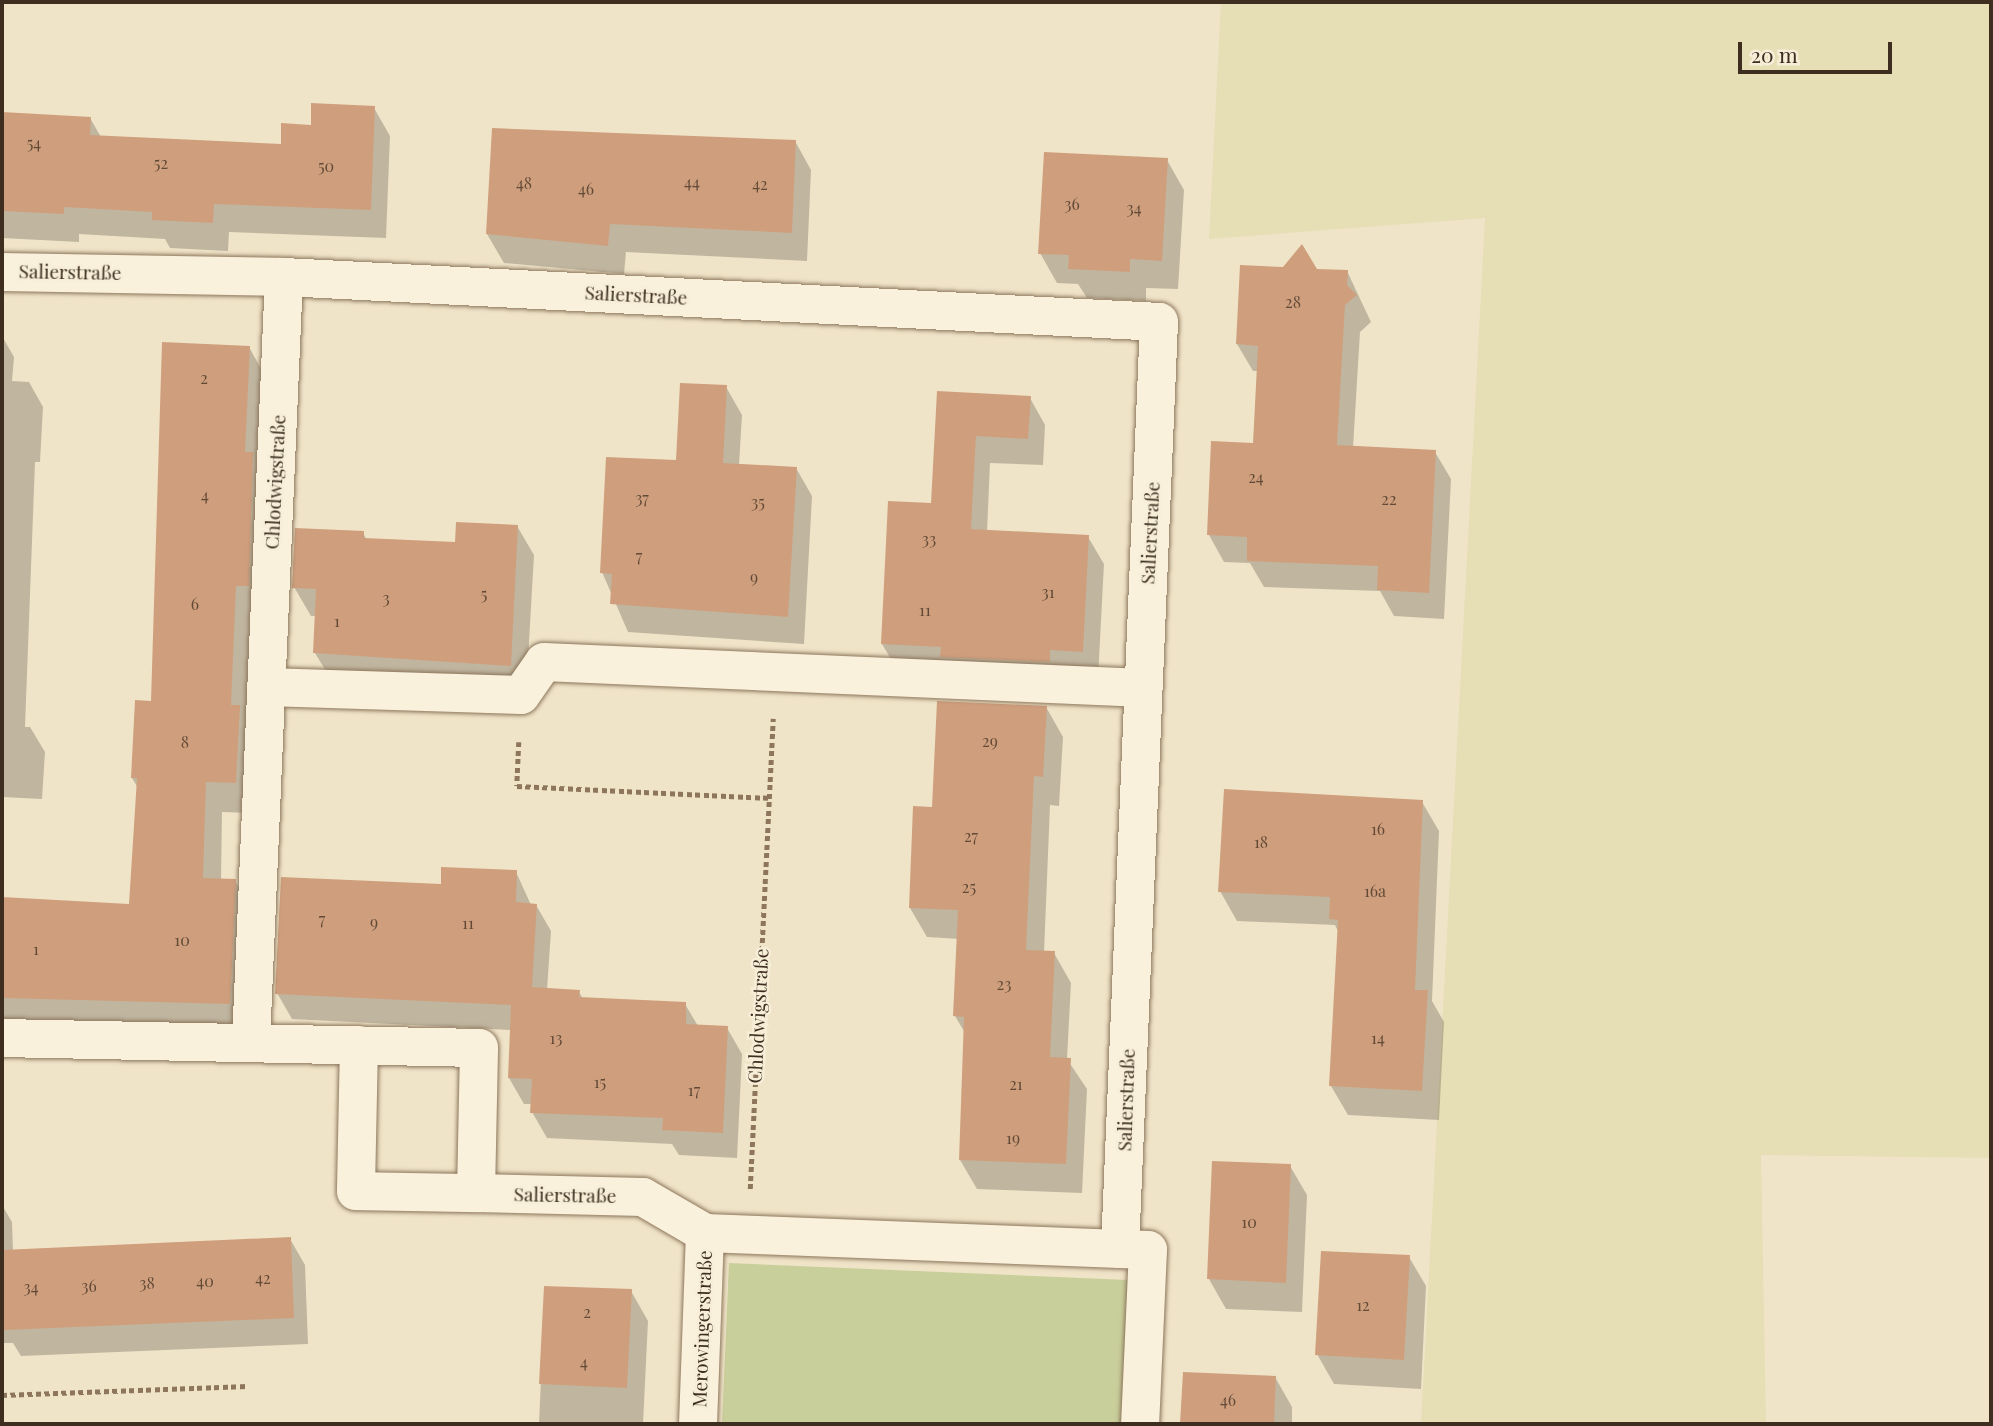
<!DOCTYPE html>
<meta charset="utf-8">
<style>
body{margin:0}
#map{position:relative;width:1993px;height:1426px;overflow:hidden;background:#f0e4c8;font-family:"Playfair Display",serif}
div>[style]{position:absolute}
.farmland>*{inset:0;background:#e6deb5}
.green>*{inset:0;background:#c9cf9b}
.shadow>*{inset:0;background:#0003}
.building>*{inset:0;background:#cf9f7d}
.path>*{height:4.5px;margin-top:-2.25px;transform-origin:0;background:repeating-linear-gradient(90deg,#8d765c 0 5px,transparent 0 8.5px)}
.roads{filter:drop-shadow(0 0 2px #8d765c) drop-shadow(0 0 2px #8d765c)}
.minor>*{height:38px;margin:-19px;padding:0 19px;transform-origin:19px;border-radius:19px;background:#faf1dc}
span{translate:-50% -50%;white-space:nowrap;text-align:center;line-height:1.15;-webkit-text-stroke:5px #f7eed8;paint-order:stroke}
.number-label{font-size:16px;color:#624a37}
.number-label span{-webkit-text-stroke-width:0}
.street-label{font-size:19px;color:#3d2e20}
.frame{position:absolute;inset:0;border:4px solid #3d2e20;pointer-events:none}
.scale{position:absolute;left:1738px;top:42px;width:154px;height:32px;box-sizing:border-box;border:4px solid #3d2e20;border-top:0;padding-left:9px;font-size:21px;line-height:24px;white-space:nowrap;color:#3d2e20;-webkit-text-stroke:5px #f7eed8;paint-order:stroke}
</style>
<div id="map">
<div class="farmland">
<i style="clip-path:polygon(1221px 2px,1991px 2px,1991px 1158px,1761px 1155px,1766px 1424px,1421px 1424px,1485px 218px,1209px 239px)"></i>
</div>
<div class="green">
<i style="clip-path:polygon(729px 1263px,1128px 1280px,1122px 1424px,722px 1424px)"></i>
</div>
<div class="shadow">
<i style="clip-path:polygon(374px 108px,390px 136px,386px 238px,229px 232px,228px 251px,170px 248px,165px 239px,79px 234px,79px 242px,2px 238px,2px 114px,90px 118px,101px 137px,282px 145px,312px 126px)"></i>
<i style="clip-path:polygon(795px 141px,811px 170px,807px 261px,626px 252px,624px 274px,504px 263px,487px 234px)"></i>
<i style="clip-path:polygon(1167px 160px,1184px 190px,1178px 289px,1146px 288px,1146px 301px,1087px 298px,1078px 284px,1057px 283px,1040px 253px)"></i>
<i style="clip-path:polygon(1316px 270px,1347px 271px,1371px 322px,1360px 332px,1353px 448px,1435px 452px,1451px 479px,1444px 619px,1394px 616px,1380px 591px,1264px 587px,1250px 563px,1224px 562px,1209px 535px,1255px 445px,1258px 371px,1253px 371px,1237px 344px)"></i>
<i style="clip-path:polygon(2px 336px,14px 357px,12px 381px,29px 382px,43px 407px,40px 462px,35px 462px,25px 727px,30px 727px,45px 752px,42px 799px,2px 797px)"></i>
<i style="clip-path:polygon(249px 347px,266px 378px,252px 813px,222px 812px,221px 881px,235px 881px,253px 911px,247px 1033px,2px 1027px,2px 899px,131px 905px,138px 788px,132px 778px)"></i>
<i style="clip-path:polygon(726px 387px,742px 415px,739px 465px,796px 468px,812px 496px,804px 644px,628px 632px,602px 572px)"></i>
<i style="clip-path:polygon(939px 393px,1030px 398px,1045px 425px,1043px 465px,990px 463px,987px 532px,1088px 537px,1104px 564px,1098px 678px,898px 671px,882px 644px,933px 505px)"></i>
<i style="clip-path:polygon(517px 526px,534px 555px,526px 694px,332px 681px,315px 653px,317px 616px,311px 616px,294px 587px,363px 533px,367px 540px,457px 544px)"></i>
<i style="clip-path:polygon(1046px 707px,1063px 737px,1059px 806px,1050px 805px,1044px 953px,1054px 953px,1071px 983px,1067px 1059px,1087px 1089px,1082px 1193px,977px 1189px,960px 1160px,965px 1033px,955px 1016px,959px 939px,927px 937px,910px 908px,933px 808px)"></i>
<i style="clip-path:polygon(1422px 802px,1439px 831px,1432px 1001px,1444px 1022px,1439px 1120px,1348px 1115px,1331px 1086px,1339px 933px,1335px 925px,1237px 921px,1220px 891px)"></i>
<i style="clip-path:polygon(516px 872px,531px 905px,536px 905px,551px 931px,547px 990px,579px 992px,583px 999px,685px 1004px,698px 1026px,727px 1028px,742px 1054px,737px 1158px,679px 1155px,672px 1144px,547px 1138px,532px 1112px,532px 1104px,524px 1104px,509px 1078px,511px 1030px,292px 1019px,277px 993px,442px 886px)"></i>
<i style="clip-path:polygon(1290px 1166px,1307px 1195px,1302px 1312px,1226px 1309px,1209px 1279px)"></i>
<i style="clip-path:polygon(2px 1205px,12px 1222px,13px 1251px,290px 1239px,305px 1265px,308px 1344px,21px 1356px,13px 1343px,2px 1343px)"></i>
<i style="clip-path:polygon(1409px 1257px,1426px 1286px,1421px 1389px,1334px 1384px,1317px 1354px)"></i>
<i style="clip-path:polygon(545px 1288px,631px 1291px,648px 1321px,643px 1424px,539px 1424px)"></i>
<i style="clip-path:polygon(1184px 1373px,1275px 1377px,1292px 1407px,1292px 1424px,1182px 1424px)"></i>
</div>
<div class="building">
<i style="clip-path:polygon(311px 103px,375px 106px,371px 210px,214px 204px,213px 223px,152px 220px,152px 212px,64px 207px,64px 214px,2px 211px,2px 112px,91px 117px,90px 135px,281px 144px,281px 123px,311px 125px)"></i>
<i style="clip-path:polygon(492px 128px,796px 140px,792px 233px,610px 224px,608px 246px,486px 234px)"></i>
<i style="clip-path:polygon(1044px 152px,1168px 158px,1162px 261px,1130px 259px,1130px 272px,1068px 269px,1069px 255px,1038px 254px)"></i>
<i style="clip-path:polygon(1302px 244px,1317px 269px,1348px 270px,1347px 285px,1357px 295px,1345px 305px,1337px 445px,1436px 450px,1429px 593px,1377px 590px,1378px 566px,1247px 561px,1247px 537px,1207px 535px,1211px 441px,1253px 443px,1258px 346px,1236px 344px,1240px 265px,1283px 267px)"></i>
<i style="clip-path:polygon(162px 342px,250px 346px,245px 452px,253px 452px,249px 586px,236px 586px,231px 705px,240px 705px,236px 783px,206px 782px,203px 878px,236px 879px,230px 1004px,2px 998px,2px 897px,129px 904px,137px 778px,131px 778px,135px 700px,151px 701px)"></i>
<i style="clip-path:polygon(680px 383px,727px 385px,723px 463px,797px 467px,788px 617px,610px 604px,612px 574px,600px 573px,606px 457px,676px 460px)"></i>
<i style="clip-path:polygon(937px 391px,1031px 396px,1028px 439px,976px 436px,971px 529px,1089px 535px,1083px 652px,1050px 650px,1050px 662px,940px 657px,941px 647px,881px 644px,888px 501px,931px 503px)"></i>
<i style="clip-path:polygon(456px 522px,518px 525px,511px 666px,313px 653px,316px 589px,292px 588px,295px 528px,364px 531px,364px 538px,455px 542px)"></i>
<i style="clip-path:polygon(937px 701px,1047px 706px,1043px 777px,1034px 776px,1026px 950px,1055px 951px,1050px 1057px,1071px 1058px,1066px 1164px,959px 1160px,964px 1017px,953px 1016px,958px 910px,909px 908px,913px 806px,932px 807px)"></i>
<i style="clip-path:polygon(1224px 789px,1423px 800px,1415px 990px,1428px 990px,1422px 1091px,1329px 1086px,1338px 920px,1329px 919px,1330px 897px,1218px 892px)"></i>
<i style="clip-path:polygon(441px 867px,517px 870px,516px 902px,537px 904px,532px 987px,580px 990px,579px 997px,686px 1002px,686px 1024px,728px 1026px,723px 1133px,662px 1130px,663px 1118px,530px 1113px,532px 1079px,508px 1078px,511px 1005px,275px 994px,281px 877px,441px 884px)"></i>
<i style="clip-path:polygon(1212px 1161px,1291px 1164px,1286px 1283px,1207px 1279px)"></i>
<i style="clip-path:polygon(291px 1237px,294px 1318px,4px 1330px,2px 1250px)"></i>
<i style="clip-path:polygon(1321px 1251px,1410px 1255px,1404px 1360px,1315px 1355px)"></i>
<i style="clip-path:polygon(544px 1286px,632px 1289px,627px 1388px,539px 1384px)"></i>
<i style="clip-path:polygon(1183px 1372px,1276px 1376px,1274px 1424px,1180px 1424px)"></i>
</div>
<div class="path">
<i style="left:519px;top:742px;width:44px;rotate:92.6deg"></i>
<i style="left:517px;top:786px;width:252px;rotate:2.7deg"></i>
<i style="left:750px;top:1189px;width:471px;rotate:-87.2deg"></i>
<i style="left:2px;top:1395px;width:246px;rotate:-2.1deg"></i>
</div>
<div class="roads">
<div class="minor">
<i style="left:2px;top:272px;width:282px;rotate:1deg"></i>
<i style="left:284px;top:277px;width:876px;rotate:2.94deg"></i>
<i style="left:1159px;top:322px;width:928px;rotate:92.41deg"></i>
<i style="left:1120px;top:1249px;width:415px;rotate:-177.8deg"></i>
<i style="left:705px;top:1233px;width:72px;rotate:-149.9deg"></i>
<i style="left:643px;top:1197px;width:167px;rotate:-178.6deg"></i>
<i style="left:476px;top:1193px;width:145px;rotate:-88.8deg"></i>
<i style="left:479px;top:1048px;width:477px;rotate:-178.8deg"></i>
<i style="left:266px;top:687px;width:255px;rotate:1.8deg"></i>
<i style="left:521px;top:695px;width:40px;rotate:-55.1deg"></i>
<i style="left:544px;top:662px;width:600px;rotate:2.49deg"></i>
<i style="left:251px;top:1042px;width:766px;rotate:-87.53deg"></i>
<i style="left:359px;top:1045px;width:146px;rotate:91.2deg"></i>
<i style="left:356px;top:1191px;width:120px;rotate:1deg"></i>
<i style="left:1120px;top:1249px;width:28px;rotate:2deg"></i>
<i style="left:1148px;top:1250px;width:174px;rotate:92.6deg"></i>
<i style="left:698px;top:1424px;width:191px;rotate:-87.9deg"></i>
</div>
</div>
<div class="number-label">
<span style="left:34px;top:143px">54</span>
<span style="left:161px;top:163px">52</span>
<span style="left:326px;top:166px">50</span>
<span style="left:692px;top:182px">44</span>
<span style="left:524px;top:183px">48</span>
<span style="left:760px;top:184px">42</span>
<span style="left:586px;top:189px">46</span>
<span style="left:1072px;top:204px">36</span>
<span style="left:1134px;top:208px">34</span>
<span style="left:1293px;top:302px">28</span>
<span style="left:204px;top:378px">2</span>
<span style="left:1256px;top:477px">24</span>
<span style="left:205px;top:495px">4</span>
<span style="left:642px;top:498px">37</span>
<span style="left:1389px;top:499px">22</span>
<span style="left:758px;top:502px">35</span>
<span style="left:929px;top:539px">33</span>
<span style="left:639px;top:556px">7</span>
<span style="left:754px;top:577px">9</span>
<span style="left:1048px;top:592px">31</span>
<span style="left:484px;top:594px">5</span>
<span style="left:386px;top:598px">3</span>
<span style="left:195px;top:604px">6</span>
<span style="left:925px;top:610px">11</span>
<span style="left:337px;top:621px">1</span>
<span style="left:990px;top:741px">29</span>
<span style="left:185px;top:742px">8</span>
<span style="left:1378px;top:829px">16</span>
<span style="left:971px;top:836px">27</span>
<span style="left:1261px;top:842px">18</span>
<span style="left:969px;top:887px">25</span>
<span style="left:1375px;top:891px">16a</span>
<span style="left:322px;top:919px">7</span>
<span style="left:374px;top:922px">9</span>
<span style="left:468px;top:923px">11</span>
<span style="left:182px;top:940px">10</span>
<span style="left:36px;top:949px">1</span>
<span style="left:1004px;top:984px">23</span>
<span style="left:556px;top:1038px">13</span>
<span style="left:1378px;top:1038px">14</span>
<span style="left:600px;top:1082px">15</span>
<span style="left:1016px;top:1084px">21</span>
<span style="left:694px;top:1090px">17</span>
<span style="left:1013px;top:1138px">19</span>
<span style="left:1249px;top:1222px">10</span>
<span style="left:263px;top:1278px">42</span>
<span style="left:205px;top:1281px">40</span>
<span style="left:147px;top:1283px">38</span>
<span style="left:89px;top:1286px">36</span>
<span style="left:31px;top:1287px">34</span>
<span style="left:1363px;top:1305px">12</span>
<span style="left:587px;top:1312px">2</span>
<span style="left:584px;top:1362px">4</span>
<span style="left:1228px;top:1400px">46</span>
</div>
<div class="street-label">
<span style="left:70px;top:272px;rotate:1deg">Salierstraße</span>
<span style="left:636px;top:295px;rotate:3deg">Salierstraße</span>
<span style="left:275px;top:482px;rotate:-87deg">Chlodwigstraße</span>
<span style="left:1150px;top:533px;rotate:-87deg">Salierstraße</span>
<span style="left:758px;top:1016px;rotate:-87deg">Chlodwigstraße</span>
<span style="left:1126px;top:1100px;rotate:-88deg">Salierstraße</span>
<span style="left:565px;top:1195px;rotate:1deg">Salierstraße</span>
<span style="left:702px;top:1329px;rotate:-88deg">Merowingerstraße</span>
</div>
<div class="frame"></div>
<div class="scale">20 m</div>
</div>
